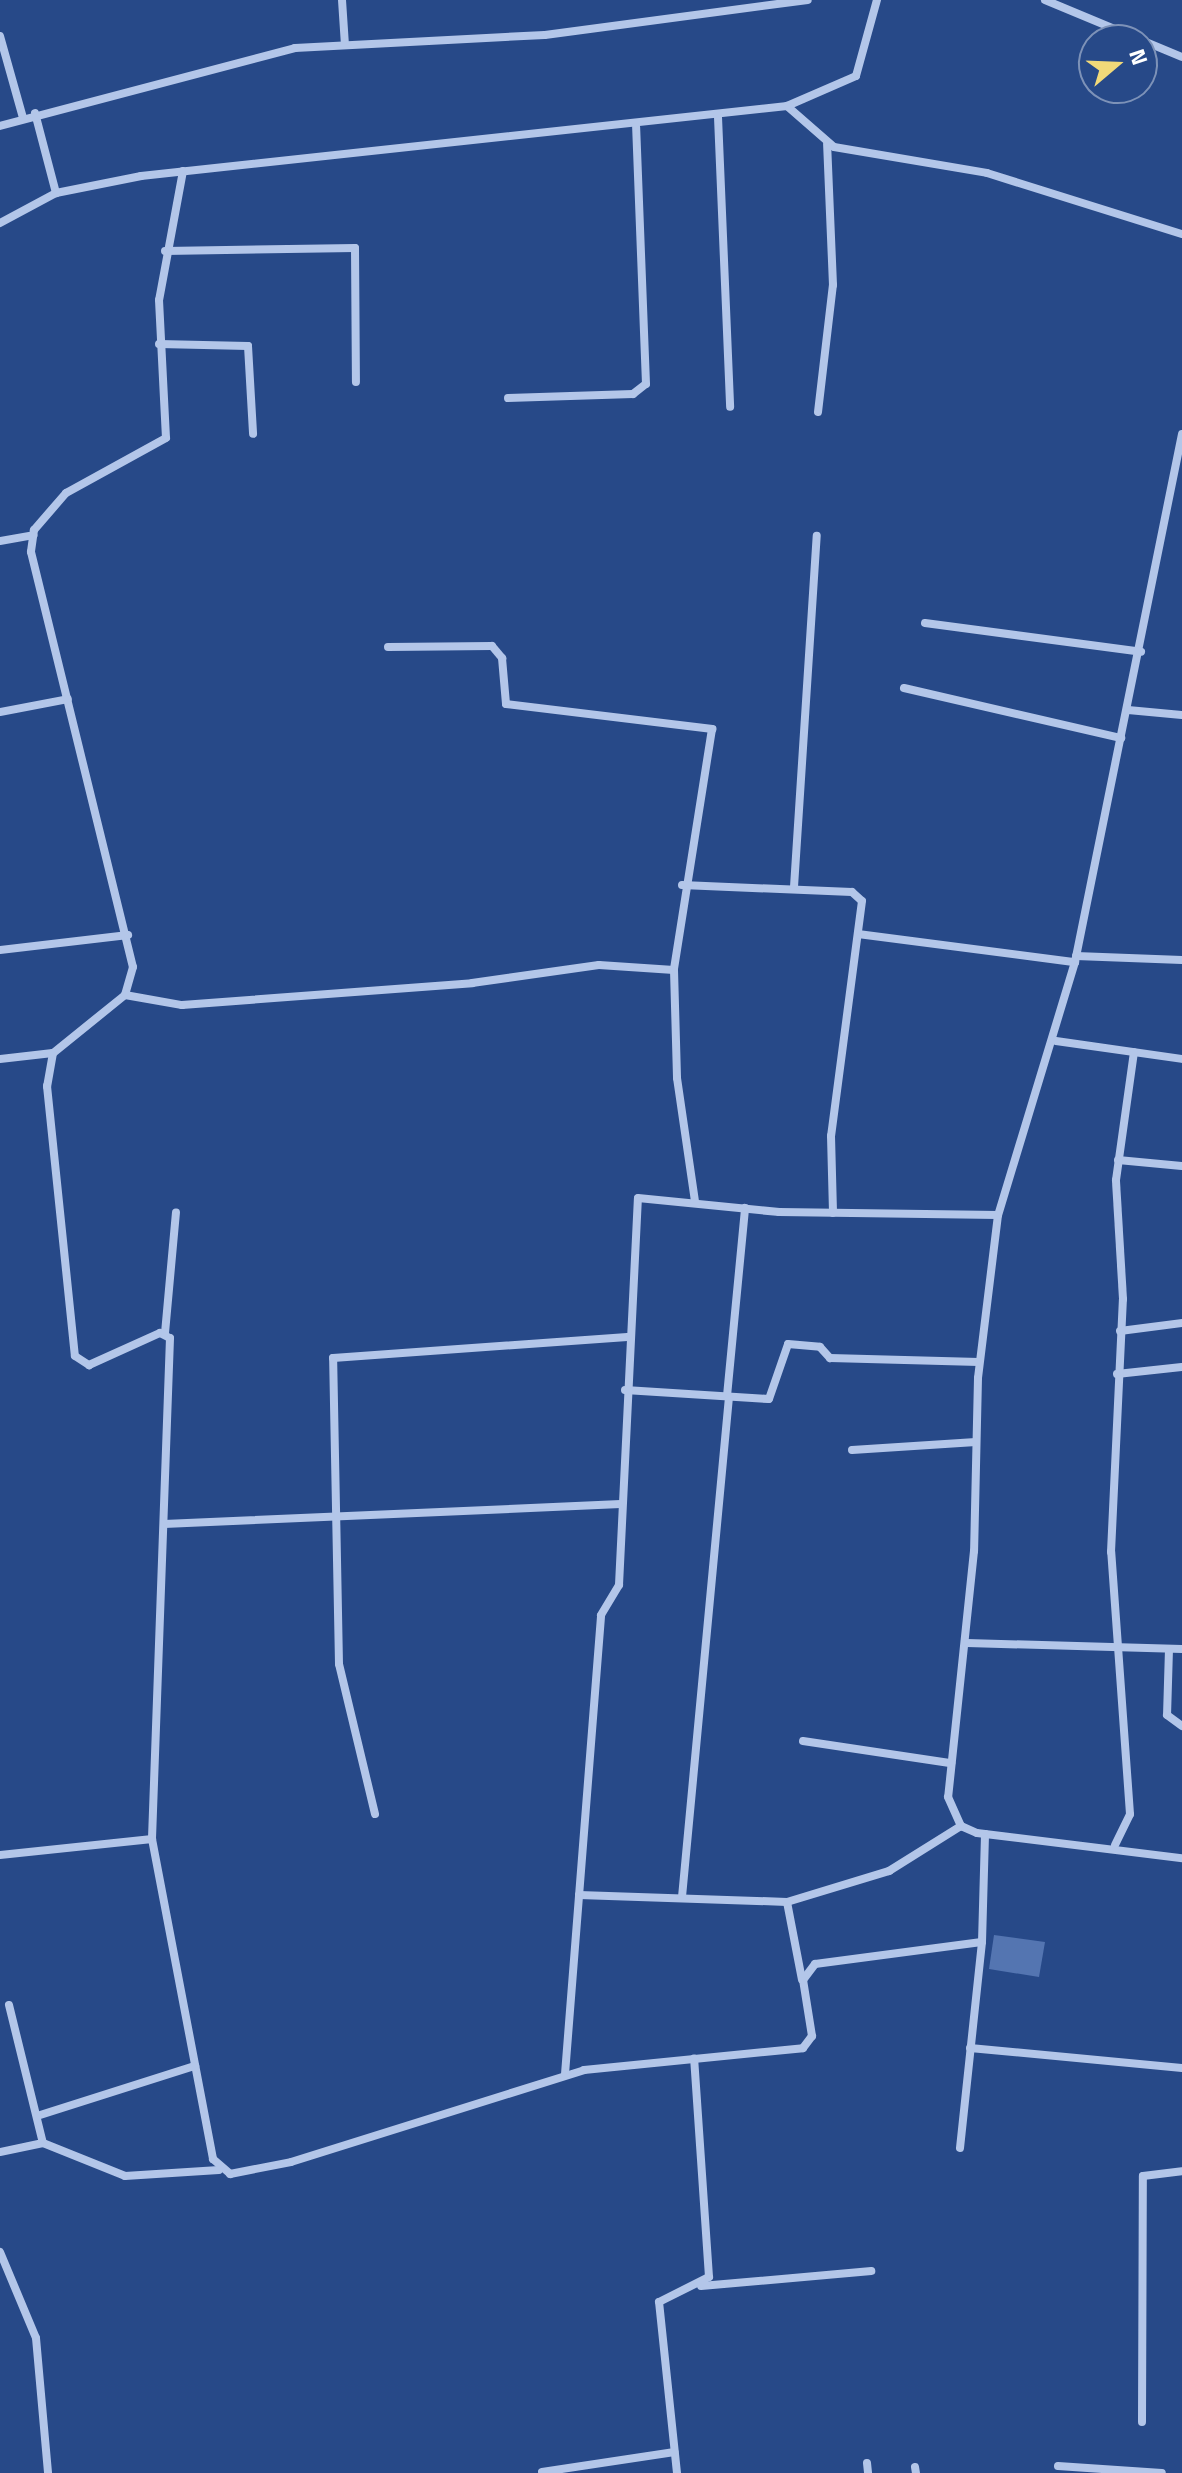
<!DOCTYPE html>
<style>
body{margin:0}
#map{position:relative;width:1182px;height:2473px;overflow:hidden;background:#274988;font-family:"Titillium Web",sans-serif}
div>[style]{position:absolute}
.building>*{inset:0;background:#5475b1}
.minor>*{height:8px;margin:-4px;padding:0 4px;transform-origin:4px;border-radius:4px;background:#b3c6e9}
span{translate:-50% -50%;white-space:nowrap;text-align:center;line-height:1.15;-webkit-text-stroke:6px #274988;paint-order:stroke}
.north{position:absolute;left:1078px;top:24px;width:80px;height:80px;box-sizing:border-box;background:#274988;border:2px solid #7d92b8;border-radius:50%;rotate:71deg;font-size:22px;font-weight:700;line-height:32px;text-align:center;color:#fff}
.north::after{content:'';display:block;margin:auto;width:28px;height:36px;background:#f1d979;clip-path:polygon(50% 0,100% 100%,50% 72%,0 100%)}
</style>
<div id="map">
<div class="building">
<i style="clip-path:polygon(994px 1935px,1045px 1942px,1039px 1977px,989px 1969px)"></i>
</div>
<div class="minor">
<i style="left:342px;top:0;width:45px;rotate:86.2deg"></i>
<i style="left:1045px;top:0;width:148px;rotate:22.6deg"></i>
<i style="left:0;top:36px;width:85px;rotate:74.3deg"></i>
<i style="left:787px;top:106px;width:62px;rotate:41.1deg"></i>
<i style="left:834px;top:147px;width:155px;rotate:9.6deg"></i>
<i style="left:987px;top:173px;width:204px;rotate:17.4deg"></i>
<i style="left:35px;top:113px;width:83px;rotate:75.3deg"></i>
<i style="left:718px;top:117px;width:290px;rotate:87.6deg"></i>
<i style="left:0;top:126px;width:305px;rotate:-14.8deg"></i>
<i style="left:295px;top:48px;width:250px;rotate:-3deg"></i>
<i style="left:545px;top:35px;width:265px;rotate:-7.6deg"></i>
<i style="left:183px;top:171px;width:131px;rotate:100.5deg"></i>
<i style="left:159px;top:300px;width:138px;rotate:87.1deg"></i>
<i style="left:166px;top:438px;width:114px;rotate:151.2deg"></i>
<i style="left:66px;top:493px;width:49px;rotate:130.9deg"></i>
<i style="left:34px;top:530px;width:22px;rotate:98deg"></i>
<i style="left:31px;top:552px;width:427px;rotate:76.2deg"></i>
<i style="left:133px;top:967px;width:29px;rotate:106deg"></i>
<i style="left:125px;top:995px;width:92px;rotate:141.1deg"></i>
<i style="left:53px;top:1053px;width:34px;rotate:100deg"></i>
<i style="left:47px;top:1086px;width:271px;rotate:84.1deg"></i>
<i style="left:75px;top:1356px;width:17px;rotate:33deg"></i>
<i style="left:89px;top:1365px;width:78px;rotate:-24.3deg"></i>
<i style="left:160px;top:1333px;width:11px;rotate:27deg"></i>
<i style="left:170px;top:1338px;width:501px;rotate:92.06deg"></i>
<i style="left:152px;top:1839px;width:326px;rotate:79.2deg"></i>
<i style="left:213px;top:2159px;width:23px;rotate:41deg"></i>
<i style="left:230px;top:2174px;width:62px;rotate:-11.1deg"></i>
<i style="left:291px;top:2162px;width:307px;rotate:-17.4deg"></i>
<i style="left:584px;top:2070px;width:220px;rotate:-5.7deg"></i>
<i style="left:803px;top:2048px;width:15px;rotate:-53deg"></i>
<i style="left:812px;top:2036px;width:57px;rotate:-99.1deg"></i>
<i style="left:803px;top:1980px;width:20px;rotate:-53deg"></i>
<i style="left:815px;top:1964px;width:168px;rotate:-7.5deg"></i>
<i style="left:982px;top:1942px;width:108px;rotate:-88.4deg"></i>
<i style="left:0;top:223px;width:64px;rotate:-28.2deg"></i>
<i style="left:56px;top:193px;width:87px;rotate:-11.3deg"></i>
<i style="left:141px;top:176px;width:650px;rotate:-6.18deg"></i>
<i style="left:787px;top:106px;width:75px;rotate:-23.5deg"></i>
<i style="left:856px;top:76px;width:79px;rotate:-74.6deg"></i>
<i style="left:165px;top:251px;width:190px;rotate:-0.9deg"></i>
<i style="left:355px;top:248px;width:134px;rotate:89.6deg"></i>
<i style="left:159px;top:344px;width:89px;rotate:1.3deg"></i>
<i style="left:248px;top:346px;width:88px;rotate:86.7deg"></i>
<i style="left:508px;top:398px;width:125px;rotate:-1.8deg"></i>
<i style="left:633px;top:394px;width:16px;rotate:-38deg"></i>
<i style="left:646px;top:384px;width:257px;rotate:-92.2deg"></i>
<i style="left:818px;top:412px;width:128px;rotate:-83.3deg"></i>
<i style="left:833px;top:285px;width:141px;rotate:-92.4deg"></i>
<i style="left:1182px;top:434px;width:539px;rotate:101.46deg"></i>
<i style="left:1075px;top:962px;width:264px;rotate:106.9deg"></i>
<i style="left:998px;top:1215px;width:164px;rotate:97deg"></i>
<i style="left:978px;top:1378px;width:173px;rotate:91.3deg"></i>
<i style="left:974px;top:1551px;width:247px;rotate:96deg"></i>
<i style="left:948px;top:1797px;width:32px;rotate:66deg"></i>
<i style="left:961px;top:1826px;width:17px;rotate:24deg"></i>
<i style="left:977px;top:1833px;width:207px;rotate:7deg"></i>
<i style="left:0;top:541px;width:34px;rotate:-10deg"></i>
<i style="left:925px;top:623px;width:218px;rotate:7.6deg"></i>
<i style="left:388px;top:647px;width:104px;rotate:-0.6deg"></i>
<i style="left:492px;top:646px;width:16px;rotate:50deg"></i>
<i style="left:502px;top:658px;width:46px;rotate:85deg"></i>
<i style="left:506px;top:704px;width:208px;rotate:6.9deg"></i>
<i style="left:712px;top:729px;width:244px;rotate:99deg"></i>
<i style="left:674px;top:970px;width:108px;rotate:88.4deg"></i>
<i style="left:677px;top:1078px;width:125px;rotate:81.7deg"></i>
<i style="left:904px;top:688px;width:223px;rotate:13deg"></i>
<i style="left:1128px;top:710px;width:54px;rotate:5.3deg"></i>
<i style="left:0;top:712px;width:69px;rotate:-10.8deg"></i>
<i style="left:682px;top:885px;width:170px;rotate:2.4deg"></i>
<i style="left:852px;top:892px;width:13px;rotate:42deg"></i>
<i style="left:862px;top:901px;width:237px;rotate:97.5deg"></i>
<i style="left:831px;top:1136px;width:77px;rotate:88.5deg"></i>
<i style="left:794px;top:887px;width:352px;rotate:-86.3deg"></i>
<i style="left:858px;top:934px;width:219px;rotate:7.4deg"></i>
<i style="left:0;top:950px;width:129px;rotate:-6.7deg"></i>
<i style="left:1076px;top:956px;width:106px;rotate:2.2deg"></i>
<i style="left:125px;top:995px;width:58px;rotate:10deg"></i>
<i style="left:182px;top:1005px;width:291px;rotate:-4.3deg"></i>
<i style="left:472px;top:983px;width:128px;rotate:-8.1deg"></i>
<i style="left:599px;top:965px;width:75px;rotate:3.8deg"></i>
<i style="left:1056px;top:1041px;width:127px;rotate:8.1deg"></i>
<i style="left:0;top:1059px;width:53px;rotate:-6.5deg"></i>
<i style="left:1118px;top:1160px;width:64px;rotate:5.4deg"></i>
<i style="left:1120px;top:1331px;width:63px;rotate:-7.4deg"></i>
<i style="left:165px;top:1333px;width:121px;rotate:-84.8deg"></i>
<i style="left:1117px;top:1374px;width:65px;rotate:-6.1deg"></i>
<i style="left:625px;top:1390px;width:144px;rotate:3.6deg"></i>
<i style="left:769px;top:1399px;width:58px;rotate:-70.9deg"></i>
<i style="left:788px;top:1344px;width:32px;rotate:5deg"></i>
<i style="left:820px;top:1347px;width:15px;rotate:48deg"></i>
<i style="left:830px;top:1358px;width:149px;rotate:1.5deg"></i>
<i style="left:727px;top:1396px;width:189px;rotate:-84.5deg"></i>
<i style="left:852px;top:1450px;width:124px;rotate:-3.7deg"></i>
<i style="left:164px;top:1524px;width:457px;rotate:-2.5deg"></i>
<i style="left:967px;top:1643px;width:215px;rotate:1.6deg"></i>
<i style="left:1169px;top:1649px;width:66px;rotate:91.7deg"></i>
<i style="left:1167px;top:1715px;width:19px;rotate:36deg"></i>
<i style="left:803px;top:1741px;width:150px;rotate:8.5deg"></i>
<i style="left:375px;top:1814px;width:154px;rotate:-103.5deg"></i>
<i style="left:339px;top:1664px;width:306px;rotate:-91.1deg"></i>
<i style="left:333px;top:1358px;width:295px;rotate:-4.1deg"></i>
<i style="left:1115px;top:1845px;width:34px;rotate:-64deg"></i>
<i style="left:1130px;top:1814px;width:263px;rotate:-94.1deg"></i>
<i style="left:1111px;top:1552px;width:253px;rotate:-87.3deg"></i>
<i style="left:1123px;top:1299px;width:119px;rotate:-93.4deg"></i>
<i style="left:1116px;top:1180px;width:129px;rotate:-82deg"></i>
<i style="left:0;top:1855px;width:153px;rotate:-6deg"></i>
<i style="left:579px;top:1895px;width:208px;rotate:1.9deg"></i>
<i style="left:787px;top:1902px;width:107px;rotate:-16.9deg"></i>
<i style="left:889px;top:1871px;width:85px;rotate:-32deg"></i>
<i style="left:682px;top:1897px;width:502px;rotate:-84.63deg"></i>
<i style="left:787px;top:1902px;width:79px;rotate:79.1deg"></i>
<i style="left:9px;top:2005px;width:142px;rotate:76.2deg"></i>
<i style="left:970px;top:2048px;width:213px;rotate:5.4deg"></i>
<i style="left:565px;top:2074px;width:460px;rotate:-85.5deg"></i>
<i style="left:601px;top:1615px;width:35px;rotate:-59deg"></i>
<i style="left:619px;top:1585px;width:387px;rotate:-87.2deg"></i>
<i style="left:638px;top:1198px;width:142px;rotate:5.7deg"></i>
<i style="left:779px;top:1212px;width:219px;rotate:0.8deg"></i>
<i style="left:37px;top:2116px;width:166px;rotate:-17.6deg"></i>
<i style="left:960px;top:2148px;width:207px;rotate:-83.9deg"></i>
<i style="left:0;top:2152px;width:44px;rotate:-11.8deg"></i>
<i style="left:43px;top:2143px;width:88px;rotate:21.9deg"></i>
<i style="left:125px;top:2176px;width:94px;rotate:-3.7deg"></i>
<i style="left:0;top:2252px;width:93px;rotate:67.3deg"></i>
<i style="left:36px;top:2338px;width:136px;rotate:84.9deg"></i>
<i style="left:701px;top:2286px;width:171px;rotate:-5deg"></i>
<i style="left:1142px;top:2422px;width:246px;rotate:-89.8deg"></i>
<i style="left:1143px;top:2176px;width:39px;rotate:-7deg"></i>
<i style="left:867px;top:2463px;width:10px;rotate:84deg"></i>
<i style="left:1058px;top:2466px;width:104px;rotate:3.9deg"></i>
<i style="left:915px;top:2467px;width:6px;rotate:81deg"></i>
<i style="left:542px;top:2472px;width:134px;rotate:-8.6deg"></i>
<i style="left:677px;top:2473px;width:172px;rotate:-96deg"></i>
<i style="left:659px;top:2302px;width:56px;rotate:-26.6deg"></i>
<i style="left:709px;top:2277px;width:219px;rotate:-93.9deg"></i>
</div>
<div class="north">N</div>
</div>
